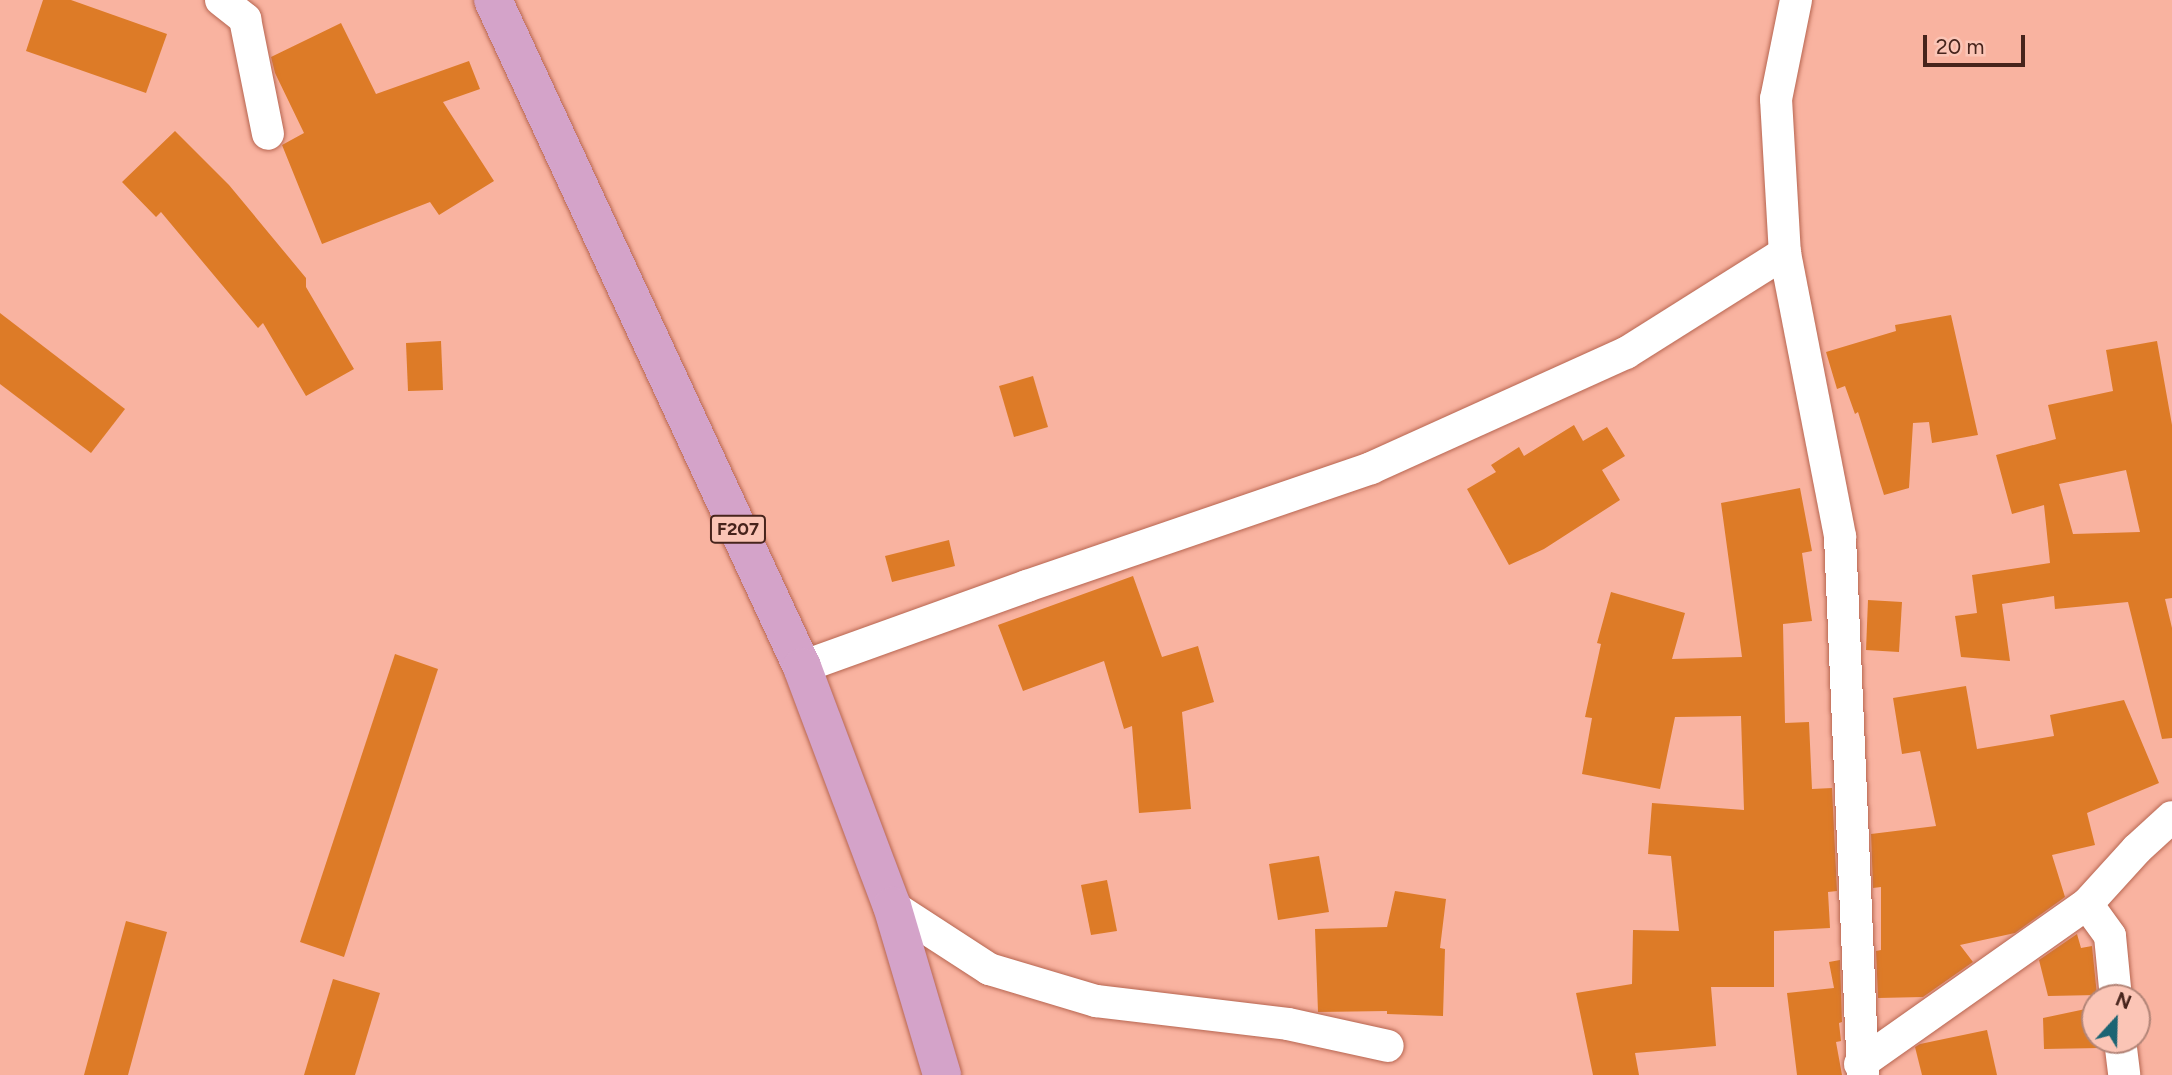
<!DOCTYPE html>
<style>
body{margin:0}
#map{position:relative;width:2172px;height:1075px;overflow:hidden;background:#f9b3a0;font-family:Figtree,sans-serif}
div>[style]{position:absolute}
.building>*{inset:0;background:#dd7b27}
.roads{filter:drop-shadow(0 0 2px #b76651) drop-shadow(0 0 2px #b76651)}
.street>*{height:32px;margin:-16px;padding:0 16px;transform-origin:16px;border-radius:16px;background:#fff}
.primary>*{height:38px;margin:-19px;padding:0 19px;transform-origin:19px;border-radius:19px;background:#d4a3c9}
span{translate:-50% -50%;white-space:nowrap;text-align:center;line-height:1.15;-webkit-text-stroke:5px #fbc5b6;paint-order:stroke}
.shield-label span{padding:2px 5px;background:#fbc5b6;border:2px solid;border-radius:5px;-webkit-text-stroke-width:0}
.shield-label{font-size:18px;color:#47241c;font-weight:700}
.north{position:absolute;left:2081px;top:984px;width:70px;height:70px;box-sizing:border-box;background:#fbc5b6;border:2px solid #b38578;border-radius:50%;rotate:22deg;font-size:19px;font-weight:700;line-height:28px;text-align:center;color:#47241c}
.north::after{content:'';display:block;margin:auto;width:24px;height:32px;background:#1c6473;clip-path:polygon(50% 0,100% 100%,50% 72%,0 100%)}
.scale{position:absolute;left:1923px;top:35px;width:102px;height:32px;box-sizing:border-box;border:4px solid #47241c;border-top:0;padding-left:9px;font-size:21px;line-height:24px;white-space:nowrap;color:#47241c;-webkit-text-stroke:5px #fbc5b6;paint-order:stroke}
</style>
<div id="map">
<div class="building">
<i style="clip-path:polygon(43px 0,71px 0,167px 34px,146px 93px,26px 51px)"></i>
<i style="clip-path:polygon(341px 23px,376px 94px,469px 61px,480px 89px,443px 102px,494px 181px,439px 215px,430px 202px,322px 244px,282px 145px,304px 133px,275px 73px,271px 57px)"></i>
<i style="clip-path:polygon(175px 131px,229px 185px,306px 278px,306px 287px,354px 369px,306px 396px,263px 323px,258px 328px,161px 212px,156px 217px,122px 182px)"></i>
<i style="clip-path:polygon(0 313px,125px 409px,91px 453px,0 384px)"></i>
<i style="clip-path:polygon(1951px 315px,1978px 435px,1932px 443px,1929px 422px,1913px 423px,1909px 488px,1884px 495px,1858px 412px,1855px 414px,1845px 386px,1837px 389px,1826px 352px,1896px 331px,1895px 325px)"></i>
<i style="clip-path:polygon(441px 341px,443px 390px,408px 391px,406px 343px)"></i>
<i style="clip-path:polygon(evenodd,2157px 341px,2172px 425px,2172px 598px,2165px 599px,2172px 628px,2172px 738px,2162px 739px,2128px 602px,2055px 609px,2054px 596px,2002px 604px,2010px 661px,1961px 657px,1955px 616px,1977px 613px,1972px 575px,2050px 563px,2044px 505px,2012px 514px,1996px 455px,2056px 439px,2048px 405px,2113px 391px,2106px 350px,2157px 341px,2126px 470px,2140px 532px,2073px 534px,2059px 484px,2126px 470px)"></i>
<i style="clip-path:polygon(1033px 376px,1048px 427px,1014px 437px,999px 386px)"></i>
<i style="clip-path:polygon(1574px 425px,1583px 441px,1607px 427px,1625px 456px,1602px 470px,1620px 500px,1544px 549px,1509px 565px,1467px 489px,1496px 472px,1491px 465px,1519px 447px,1524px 456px)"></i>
<i style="clip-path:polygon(1800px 488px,1812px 551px,1802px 553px,1812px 621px,1783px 624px,1785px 723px,1809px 722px,1812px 789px,1832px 788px,1837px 891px,1828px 892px,1830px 928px,1774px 931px,1774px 987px,1711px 987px,1716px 1046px,1635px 1053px,1639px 1075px,1593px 1075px,1576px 993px,1632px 984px,1633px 930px,1679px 931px,1671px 856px,1648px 854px,1652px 803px,1744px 810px,1741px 716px,1675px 717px,1660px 789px,1582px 774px,1592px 718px,1585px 717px,1601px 644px,1597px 643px,1611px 592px,1685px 613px,1672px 659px,1742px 657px,1721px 503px)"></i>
<i style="clip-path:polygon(949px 540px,955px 566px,892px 582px,885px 556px)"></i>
<i style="clip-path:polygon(1133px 576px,1162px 657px,1198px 646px,1214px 702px,1182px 712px,1191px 809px,1139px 813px,1132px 726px,1124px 729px,1104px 661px,1023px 691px,998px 625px)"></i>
<i style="clip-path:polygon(1868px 600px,1902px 602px,1899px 652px,1866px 650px)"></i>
<i style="clip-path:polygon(395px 654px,438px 669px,344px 957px,300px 942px)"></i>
<i style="clip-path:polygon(1966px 686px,1977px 749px,2054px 736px,2050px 715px,2124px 700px,2159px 783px,2087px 813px,2095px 845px,2052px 855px,2065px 897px,2015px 933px,1960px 945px,1973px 962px,1923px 997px,1878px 998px,1876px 951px,1881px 950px,1881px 887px,1873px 888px,1871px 834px,1936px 826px,1920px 751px,1902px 754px,1893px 698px)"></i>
<i style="clip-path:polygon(1319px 856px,1329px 912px,1278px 920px,1269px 864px)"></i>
<i style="clip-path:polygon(1107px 880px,1117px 931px,1091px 935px,1081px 885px)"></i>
<i style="clip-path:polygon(1395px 891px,1446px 899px,1440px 948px,1445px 949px,1443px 1016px,1387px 1014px,1387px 1011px,1318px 1012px,1315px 929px,1387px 927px)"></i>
<i style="clip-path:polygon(126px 921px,167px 932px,128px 1075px,84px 1075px)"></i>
<i style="clip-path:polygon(2077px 934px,2081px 948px,2092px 946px,2097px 995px,2048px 996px,2039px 960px)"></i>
<i style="clip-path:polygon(1840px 960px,1842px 1022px,1839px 1023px,1841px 1041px,1836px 1042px,1842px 1075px,1797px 1075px,1787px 993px,1834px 988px,1829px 962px)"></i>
<i style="clip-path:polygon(333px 979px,380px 993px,355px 1075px,304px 1075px)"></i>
<i style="clip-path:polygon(2095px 1007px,2095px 1040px,2100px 1040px,2100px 1048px,2044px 1049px,2043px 1018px)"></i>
<i style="clip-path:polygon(1987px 1030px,1997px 1075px,1922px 1075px,1915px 1047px,1920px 1044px)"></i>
</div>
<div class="roads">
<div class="street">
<i style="left:221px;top:0;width:31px;rotate:38deg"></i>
<i style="left:245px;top:19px;width:117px;rotate:78.7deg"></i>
<i style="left:1796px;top:0;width:101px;rotate:101.4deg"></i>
<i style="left:1776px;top:99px;width:154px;rotate:86.7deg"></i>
<i style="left:1785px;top:253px;width:289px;rotate:79deg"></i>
<i style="left:1840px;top:537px;width:538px;rotate:87.55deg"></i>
<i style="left:802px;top:667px;width:239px;rotate:-19.8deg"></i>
<i style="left:1027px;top:586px;width:364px;rotate:-18.9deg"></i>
<i style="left:1371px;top:468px;width:280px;rotate:-24.3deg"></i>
<i style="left:1626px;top:353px;width:188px;rotate:-32.2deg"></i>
<i style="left:2087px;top:904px;width:39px;rotate:54deg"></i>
<i style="left:2110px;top:936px;width:62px;rotate:84.5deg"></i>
<i style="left:892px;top:906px;width:116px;rotate:33deg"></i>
<i style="left:989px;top:969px;width:112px;rotate:16.7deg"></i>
<i style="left:1096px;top:1001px;width:193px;rotate:6.8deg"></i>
<i style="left:1288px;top:1024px;width:102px;rotate:12.4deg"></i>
<i style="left:2120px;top:1040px;width:35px;rotate:83deg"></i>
<i style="left:1860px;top:1064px;width:278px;rotate:-35.2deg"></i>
<i style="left:2087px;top:904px;width:74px;rotate:-47.7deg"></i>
<i style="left:2137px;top:849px;width:47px;rotate:-42.4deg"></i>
</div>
<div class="primary">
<i style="left:493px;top:0;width:735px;rotate:65.14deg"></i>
<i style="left:802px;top:667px;width:255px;rotate:69.4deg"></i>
<i style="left:892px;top:906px;width:176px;rotate:73.5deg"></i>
</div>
</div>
<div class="shield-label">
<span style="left:738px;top:529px">F207</span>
</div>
<div class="north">N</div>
<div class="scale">20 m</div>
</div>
